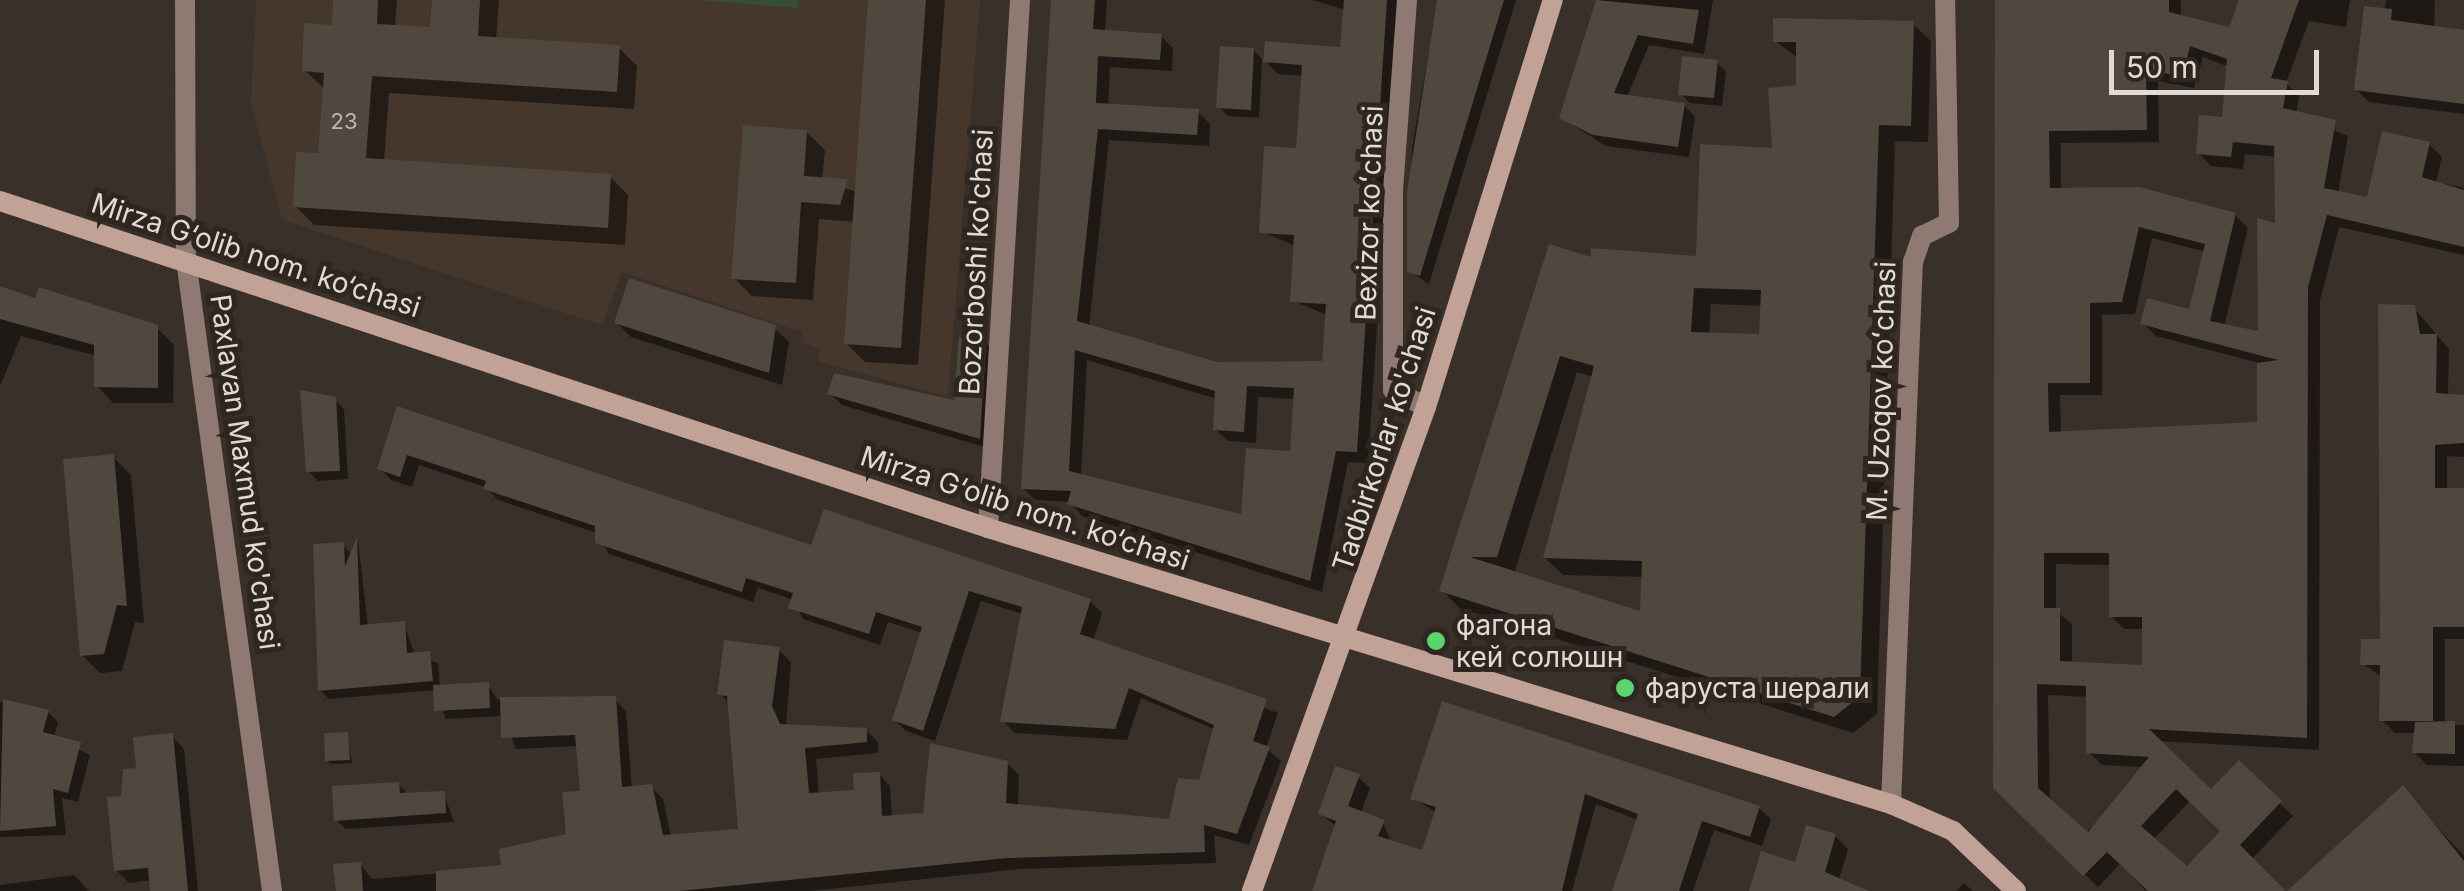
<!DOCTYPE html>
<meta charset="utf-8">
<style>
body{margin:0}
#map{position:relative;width:2464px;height:891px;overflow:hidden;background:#393029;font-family:Inter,sans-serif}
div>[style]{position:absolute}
.built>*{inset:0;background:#45372c}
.green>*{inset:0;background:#364f34}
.shadow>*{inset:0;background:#0007}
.building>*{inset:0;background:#50483f}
.street>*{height:20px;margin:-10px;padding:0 10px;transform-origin:10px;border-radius:10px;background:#8e7a73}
.secondary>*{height:20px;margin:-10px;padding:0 10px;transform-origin:10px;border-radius:10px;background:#c2a297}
.dots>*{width:28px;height:28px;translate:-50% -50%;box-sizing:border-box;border:5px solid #2f261f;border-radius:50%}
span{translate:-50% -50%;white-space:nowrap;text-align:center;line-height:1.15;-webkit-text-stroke:10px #2f261f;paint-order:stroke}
.number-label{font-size:22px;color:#bdb6b0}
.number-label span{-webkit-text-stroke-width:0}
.street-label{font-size:28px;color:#e1dbd6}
.poi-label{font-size:28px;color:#e1dbd6}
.left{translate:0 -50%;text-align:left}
.scale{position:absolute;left:2109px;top:50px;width:210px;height:45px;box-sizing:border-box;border:5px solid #e1dbd6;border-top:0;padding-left:12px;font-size:30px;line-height:35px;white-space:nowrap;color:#e1dbd6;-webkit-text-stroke:8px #2f261f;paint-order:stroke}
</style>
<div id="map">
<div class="built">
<i style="clip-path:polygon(256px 0,980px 0,948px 397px,817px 361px,820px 349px,800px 342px,802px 332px,622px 272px,602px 325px,282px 220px,251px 103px)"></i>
</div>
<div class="green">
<i style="clip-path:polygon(696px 0,798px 0,798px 8px)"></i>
</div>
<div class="shadow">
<i style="clip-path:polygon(336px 0,397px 0,395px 28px,432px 30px,434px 0,499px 0,496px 40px,619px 48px,637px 66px,634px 109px,389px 93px,384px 162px,610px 177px,628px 195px,625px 245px,314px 225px,295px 206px,321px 156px,325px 89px,304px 70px,334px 27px)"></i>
<i style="clip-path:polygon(871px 0,945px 0,918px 365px,865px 362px,846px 343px,855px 222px,819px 219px,813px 300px,752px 296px,734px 278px,806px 132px,825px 150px,822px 180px,857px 192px)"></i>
<i style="clip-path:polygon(evenodd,1054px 0,1107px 0,1105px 32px,1161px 36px,1173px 48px,1172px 71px,1110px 67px,1108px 106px,1198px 112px,1210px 124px,1209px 146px,1109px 140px,1089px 327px,1216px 364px,1324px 364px,1327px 315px,1293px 301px,1296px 246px,1262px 232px,1298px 151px,1304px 76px,1278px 74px,1265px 61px,1343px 49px,1346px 10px,1312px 0,1399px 0,1368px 463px,1348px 462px,1322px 592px,1082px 516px,1070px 502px,1035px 500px,1023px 488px,1054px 0,1087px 360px,1217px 399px,1215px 429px,1228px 441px,1256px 443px,1258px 397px,1296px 399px,1292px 454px,1244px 518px,1081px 477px,1087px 360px)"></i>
<i style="clip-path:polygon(1438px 0,1516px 0,1429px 284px,1409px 271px,1412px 148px)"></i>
<i style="clip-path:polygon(1600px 0,1713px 0,1704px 54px,1649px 45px,1627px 97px,1684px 105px,1695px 117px,1689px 157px,1606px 146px,1562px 118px)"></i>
<i style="clip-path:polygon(evenodd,1997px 0,2181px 0,2181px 18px,2231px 30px,2242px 0,2350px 0,2346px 27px,2309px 21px,2286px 83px,2299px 96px,2296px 114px,2348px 136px,2338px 193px,2369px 200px,2429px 144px,2442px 157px,2436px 182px,2464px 188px,2464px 255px,2339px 227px,2320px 301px,2319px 750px,2157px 741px,2211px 793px,2239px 764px,2293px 816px,2251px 860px,2283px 891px,2146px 891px,2121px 863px,2098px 887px,1996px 787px,1997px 0,2203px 57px,2229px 67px,2225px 120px,2198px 153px,2211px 166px,2243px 169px,2245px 154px,2277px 157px,2278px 226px,2260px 335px,2224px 327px,2248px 228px,2235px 215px,2061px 191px,2061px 143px,2159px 142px,2158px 81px,2194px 88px,2203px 57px,1997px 0,2152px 238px,2206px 252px,2191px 312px,2143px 323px,2156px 336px,2259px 363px,2259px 425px,2061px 434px,2060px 395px,2102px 395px,2102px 315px,2135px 314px,2152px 238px,1997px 0,2056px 564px,2112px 565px,2111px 616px,2124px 629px,2145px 629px,2144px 668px,2072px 664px,2072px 624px,2056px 611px,2056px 564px,1997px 0,2048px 695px,2089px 697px,2089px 752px,2102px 765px,2143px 767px,2138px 786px,2085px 833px,2050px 802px,2048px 695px,1997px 0,2191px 800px,2223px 832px,2187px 869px,2153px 840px,2191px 800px)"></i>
<i style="clip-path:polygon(2387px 0,2435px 0,2434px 29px,2464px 32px,2464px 114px,2369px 102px,2356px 89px)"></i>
<i style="clip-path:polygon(evenodd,1913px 24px,1931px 41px,1928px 142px,1895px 141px,1877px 714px,1853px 733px,1459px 608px,1442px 590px,1593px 261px,1698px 259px,1775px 151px,1798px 88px,1798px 58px,1775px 41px,1913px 24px,1711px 304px,1763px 306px,1761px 337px,1709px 335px,1711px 304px,1913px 24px,1577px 372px,1594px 377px,1545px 558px,1563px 575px,1644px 577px,1643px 615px,1514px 574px,1577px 372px)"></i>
<i style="clip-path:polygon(1253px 50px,1262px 59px,1259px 118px,1228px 116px,1219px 107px)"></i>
<i style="clip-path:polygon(1716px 62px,1726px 72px,1722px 106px,1690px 103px,1681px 94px)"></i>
<i style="clip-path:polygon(0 289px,157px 328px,174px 345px,173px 403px,113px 403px,97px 386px,97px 356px,21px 336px,0 386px)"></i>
<i style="clip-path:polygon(2414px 308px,2449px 349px,2448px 396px,2464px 397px,2464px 457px,2447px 456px,2447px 491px,2464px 491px,2464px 639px,2445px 639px,2445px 725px,2464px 725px,2464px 766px,2427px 765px,2414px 752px,2416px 733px,2395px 733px,2382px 720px,2382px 677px,2363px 664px,2382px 641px)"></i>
<i style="clip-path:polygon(617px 323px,774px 328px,789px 342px,782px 385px,631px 337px)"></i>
<i style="clip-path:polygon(985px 342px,996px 354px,991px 449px,842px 405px,830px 393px,956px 403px)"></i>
<i style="clip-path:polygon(335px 400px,344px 409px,348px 479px,318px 481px,308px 471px)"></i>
<i style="clip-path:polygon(399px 409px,812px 548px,1090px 601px,1102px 613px,1093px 641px,1278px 713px,1266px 748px,1281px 761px,1249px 845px,1214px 835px,1216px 863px,1020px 869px,810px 891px,338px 891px,360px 864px,372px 879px,504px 868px,568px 836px,582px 793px,579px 746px,516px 749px,503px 716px,446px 719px,436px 690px,329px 699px,320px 690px,343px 545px,352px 555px,358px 541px,368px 627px,404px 624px,415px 655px,438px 663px,440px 687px,488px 685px,498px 700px,614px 699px,626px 711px,632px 789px,651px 787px,663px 799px,671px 837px,741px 831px,730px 704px,720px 694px,779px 650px,791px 662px,786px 727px,866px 730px,878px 742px,878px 753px,816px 759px,819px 795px,857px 793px,879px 774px,890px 786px,892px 818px,926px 815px,1007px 763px,1019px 775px,1018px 807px,1171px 822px,1201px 782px,1216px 730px,1141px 698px,1127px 740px,1015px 733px,1003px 721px,1023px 614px,981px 601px,935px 741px,906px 731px,894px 720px,923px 633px,888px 622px,880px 645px,803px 619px,794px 600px,758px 588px,753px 602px,609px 554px,597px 533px,498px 500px,485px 487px,419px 465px,412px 487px,391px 480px,380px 468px)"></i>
<i style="clip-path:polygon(113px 457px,131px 475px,144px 623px,135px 622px,122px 671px,100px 673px,82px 655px)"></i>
<i style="clip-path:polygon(0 702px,48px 712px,58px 722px,54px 737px,90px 755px,78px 802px,62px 798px,66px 835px,0 837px)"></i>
<i style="clip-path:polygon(1444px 704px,1759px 808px,1771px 819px,1762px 846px,1714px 830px,1693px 891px,1615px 891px,1638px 820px,1596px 804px,1572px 891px,1315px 891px,1337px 827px,1321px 814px,1358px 777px,1370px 788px,1361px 813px,1383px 822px,1391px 843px,1424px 853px,1437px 813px,1413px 798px)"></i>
<i style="clip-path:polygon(347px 735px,352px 763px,331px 764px,327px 760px)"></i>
<i style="clip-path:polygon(172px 736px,184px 749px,198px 891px,152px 891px,151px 880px,129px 883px,116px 870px,123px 798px)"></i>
<i style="clip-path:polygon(398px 784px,408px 794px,444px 794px,454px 822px,346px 829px,336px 820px)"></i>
<i style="clip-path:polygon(2402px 789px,2464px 856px,2464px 891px,2290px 891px)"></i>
<i style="clip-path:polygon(1835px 836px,1848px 849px,1839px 880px,1869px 891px,1751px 891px)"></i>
<i style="clip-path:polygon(74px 875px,89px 891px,0 891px,0 885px)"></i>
<i style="clip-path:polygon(1964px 883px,1973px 891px,1956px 891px)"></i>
</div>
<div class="building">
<i style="clip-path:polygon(333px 0,378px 0,377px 24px,430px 27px,432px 0,480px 0,478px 36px,620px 45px,617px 92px,372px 76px,366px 158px,611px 174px,608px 228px,293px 207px,296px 152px,318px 153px,324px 73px,302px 71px,304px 23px,332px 25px)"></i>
<i style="clip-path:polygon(868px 0,926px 0,901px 348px,844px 344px)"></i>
<i style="clip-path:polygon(evenodd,1051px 0,1095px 0,1093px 29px,1162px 34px,1160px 60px,1098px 56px,1096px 103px,1199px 109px,1197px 135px,1098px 129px,1077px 321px,1217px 362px,1322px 361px,1326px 304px,1290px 302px,1294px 235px,1259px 233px,1264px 146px,1296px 148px,1302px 65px,1263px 62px,1265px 41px,1340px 47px,1344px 0,1387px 0,1357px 452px,1336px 451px,1310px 581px,1067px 504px,1071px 491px,1021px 489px,1051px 0,1075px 350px,1215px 391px,1213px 430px,1244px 432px,1247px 386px,1294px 388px,1290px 451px,1246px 448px,1241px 514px,1069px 471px,1075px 350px)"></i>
<i style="clip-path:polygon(1437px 0,1504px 0,1420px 276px,1407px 272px,1407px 192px)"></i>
<i style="clip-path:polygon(1596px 0,1699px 10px,1693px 44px,1638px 35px,1614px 93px,1685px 103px,1678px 147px,1593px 135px,1559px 118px)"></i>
<i style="clip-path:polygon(evenodd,1995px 0,2169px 0,2169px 12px,2229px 27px,2239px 0,2299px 0,2271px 78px,2288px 81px,2283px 108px,2336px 120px,2324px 188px,2367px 197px,2382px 131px,2430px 142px,2422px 177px,2464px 190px,2464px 247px,2327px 215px,2308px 287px,2307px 738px,2149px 729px,2211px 789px,2239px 760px,2282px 801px,2240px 845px,2286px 891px,2148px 891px,2107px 852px,2083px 876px,1993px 788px,1995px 0,2190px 46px,2227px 59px,2222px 117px,2199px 115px,2196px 154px,2231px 157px,2233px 142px,2274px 146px,2275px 223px,2257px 218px,2258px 331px,2210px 321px,2236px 213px,2139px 187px,2050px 188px,2049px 131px,2147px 130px,2146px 69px,2182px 77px,2190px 46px,1995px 0,2139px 227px,2205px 244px,2189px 309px,2147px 298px,2140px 324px,2278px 360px,2257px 363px,2257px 422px,2049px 432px,2048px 383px,2090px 383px,2090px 303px,2122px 302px,2139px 227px,1995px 0,2044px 553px,2109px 553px,2109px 617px,2142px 617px,2142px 665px,2060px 661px,2060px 608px,2044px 608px,2044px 553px,1995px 0,2037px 684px,2086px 686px,2086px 753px,2149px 757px,2088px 832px,2038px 788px,2037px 684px,1995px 0,2176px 789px,2220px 831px,2187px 866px,2141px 826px,2176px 789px)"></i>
<i style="clip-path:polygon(2364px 6px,2392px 9px,2391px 20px,2464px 30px,2464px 104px,2354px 90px)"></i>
<i style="clip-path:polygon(evenodd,1773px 18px,1914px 21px,1911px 126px,1879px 125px,1860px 696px,1834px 717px,1439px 591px,1549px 244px,1591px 257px,1591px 248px,1696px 256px,1700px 144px,1772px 148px,1768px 88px,1796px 85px,1796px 42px,1773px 42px,1773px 18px,1694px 288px,1761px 290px,1759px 334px,1691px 332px,1694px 288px,1773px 18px,1560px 356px,1594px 366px,1543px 558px,1642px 561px,1640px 611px,1470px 557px,1497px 557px,1560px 356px)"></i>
<i style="clip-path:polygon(1220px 46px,1254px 48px,1251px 110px,1216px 108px)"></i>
<i style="clip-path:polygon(1682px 56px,1718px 60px,1714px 98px,1678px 95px)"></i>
<i style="clip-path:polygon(743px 125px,807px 130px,804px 176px,848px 179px,840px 205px,801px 202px,796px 283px,731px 279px)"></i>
<i style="clip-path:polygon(629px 278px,776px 325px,769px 373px,614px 323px)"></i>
<i style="clip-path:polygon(0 286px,35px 298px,39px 287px,158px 325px,158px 388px,94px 387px,94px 345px,0 319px)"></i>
<i style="clip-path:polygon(2378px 304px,2415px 305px,2420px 334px,2437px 334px,2436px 393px,2464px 395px,2464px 443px,2435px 445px,2435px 488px,2464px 488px,2464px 627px,2433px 627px,2433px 721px,2379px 721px,2380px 665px,2360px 665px,2361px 639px,2380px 639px)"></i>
<i style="clip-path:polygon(959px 337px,986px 340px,980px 439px,827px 394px,834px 373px,954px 400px)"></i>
<i style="clip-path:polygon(300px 390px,336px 397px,340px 471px,306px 472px)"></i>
<i style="clip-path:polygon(397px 406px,811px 545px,824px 509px,1091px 599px,1080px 634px,1267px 699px,1253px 741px,1270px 747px,1237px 834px,1204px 825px,1205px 852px,1007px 858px,679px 891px,436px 891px,436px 871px,501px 865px,499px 849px,566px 834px,562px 792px,580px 791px,575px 735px,501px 738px,500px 697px,616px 696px,622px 787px,652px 784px,663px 835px,738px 829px,727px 696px,717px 695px,724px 640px,780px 647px,772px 706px,780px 724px,867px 728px,867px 742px,805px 748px,809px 793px,854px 790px,853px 773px,880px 772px,882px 816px,923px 813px,930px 743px,1008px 761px,1006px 803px,1169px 819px,1178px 778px,1199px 780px,1214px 725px,1129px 688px,1115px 729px,1000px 722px,1022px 607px,969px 591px,923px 731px,892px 720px,922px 627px,876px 612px,869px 634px,788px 608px,793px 593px,746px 578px,742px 592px,595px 543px,595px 526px,483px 489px,486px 481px,407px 455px,400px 477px,377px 469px)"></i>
<i style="clip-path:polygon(114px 454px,127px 606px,117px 605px,104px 654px,80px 656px,63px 459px)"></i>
<i style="clip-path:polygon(357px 537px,360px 625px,405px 621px,407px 653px,430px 651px,433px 681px,318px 691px,313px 544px,344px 542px,345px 566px)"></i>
<i style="clip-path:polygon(489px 682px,490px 708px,434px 711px,433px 685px)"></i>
<i style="clip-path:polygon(3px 699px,49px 710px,43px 732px,81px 742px,68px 793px,53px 789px,56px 826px,0 831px)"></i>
<i style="clip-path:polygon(1442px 701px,1760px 806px,1750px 837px,1702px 821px,1679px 891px,1612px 891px,1638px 814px,1585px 794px,1562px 891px,1312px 891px,1336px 821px,1318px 814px,1335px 766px,1360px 774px,1348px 806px,1385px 820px,1378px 836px,1422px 850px,1436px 807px,1410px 799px)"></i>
<i style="clip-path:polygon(2455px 721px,2455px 754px,2412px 753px,2415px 722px)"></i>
<i style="clip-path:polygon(348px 732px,350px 760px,325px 761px,324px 733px)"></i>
<i style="clip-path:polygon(173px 733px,188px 891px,150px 891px,148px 868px,114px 871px,107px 797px,121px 796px,123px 769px,136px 768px,133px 737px)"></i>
<i style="clip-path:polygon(399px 782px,400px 793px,445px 791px,446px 813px,334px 821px,332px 786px)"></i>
<i style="clip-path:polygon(2403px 785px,2464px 861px,2464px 891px,2287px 891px)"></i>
<i style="clip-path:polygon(1806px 825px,1836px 834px,1825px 872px,1869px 891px,1749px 891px,1761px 851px,1795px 862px)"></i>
<i style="clip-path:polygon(361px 862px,363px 891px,336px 891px,333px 864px)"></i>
</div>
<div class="street">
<i style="left:185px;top:0;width:260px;rotate:89.8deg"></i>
<i style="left:186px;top:260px;width:637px;rotate:82.24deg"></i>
<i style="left:1407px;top:0;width:192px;rotate:94.2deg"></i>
<i style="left:1393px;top:191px;width:199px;rotate:90deg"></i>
<i style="left:1393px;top:390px;width:37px;rotate:27deg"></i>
<i style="left:988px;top:528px;width:529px;rotate:-86.53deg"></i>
<i style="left:1891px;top:804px;width:542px;rotate:-87.68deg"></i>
<i style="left:1913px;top:262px;width:28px;rotate:-71deg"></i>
<i style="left:1922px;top:236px;width:30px;rotate:-26deg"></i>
<i style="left:1949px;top:223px;width:223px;rotate:-91deg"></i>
</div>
<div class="secondary">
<i style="left:0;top:201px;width:1041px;rotate:18.31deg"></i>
<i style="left:988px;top:528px;width:944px;rotate:17deg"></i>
<i style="left:1891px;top:804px;width:68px;rotate:23.5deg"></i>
<i style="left:1953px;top:831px;width:87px;rotate:43.6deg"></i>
<i style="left:1252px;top:891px;width:514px;rotate:-70.23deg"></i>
<i style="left:1426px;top:407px;width:426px;rotate:-72.7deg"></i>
</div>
<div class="dots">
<i style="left:1436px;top:641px;background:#5ad56e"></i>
<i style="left:1625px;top:688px;background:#5ad56e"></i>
</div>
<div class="number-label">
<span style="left:344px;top:122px">23</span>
</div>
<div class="street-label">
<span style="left:1369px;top:213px;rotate:-88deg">Bexizor koʻchasi</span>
<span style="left:256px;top:255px;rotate:18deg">Mirza G‘olib nom. ko‘chasi</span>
<span style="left:976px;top:262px;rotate:-87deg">Bozorboshi ko'chasi</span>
<span style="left:1881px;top:391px;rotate:-88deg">M. Uzoqov koʻchasi</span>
<span style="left:1384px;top:439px;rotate:-72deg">Tadbirkorlar ko'chasi</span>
<span style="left:245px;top:472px;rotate:82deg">Paxlavan Maxmud ko'chasi</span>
<span style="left:1025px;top:508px;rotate:18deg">Mirza G‘olib nom. ko‘chasi</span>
</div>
<div class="poi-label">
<span class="left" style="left:1456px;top:641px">фагона<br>кей солюшн</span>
<span class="left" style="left:1645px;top:688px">фаруста шерали</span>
</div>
<div class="scale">50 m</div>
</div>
